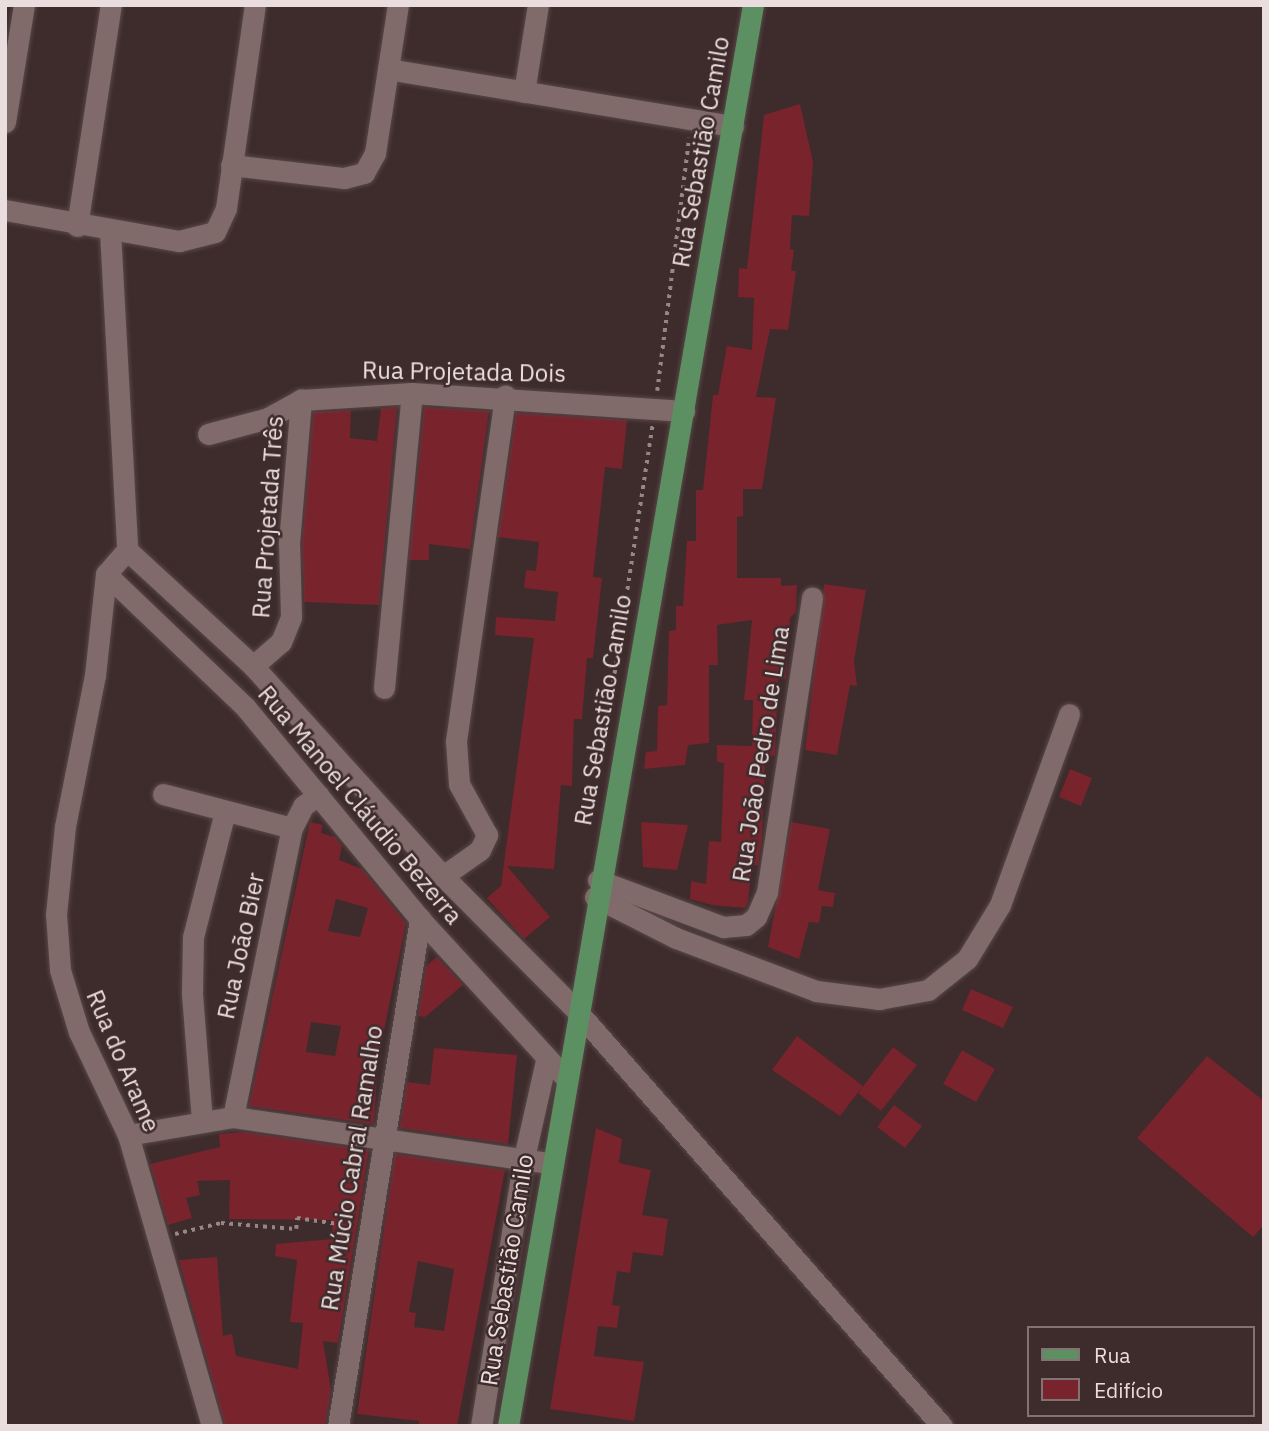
<!DOCTYPE html>
<meta charset="utf-8">
<style>
body{margin:0}
#map{position:relative;width:1269px;height:1431px;overflow:hidden;background:#3e2b2b;font-family:"IBM Plex Sans",sans-serif}
div>[style]{position:absolute}
.building>*{inset:0;background:#79232d}
.path>*{height:3.5px;margin-top:-1.75px;transform-origin:0;background:repeating-linear-gradient(90deg,#968686 0 3.5px,transparent 0 8.5px)}
.roads{filter:drop-shadow(0 0 2px #574848) drop-shadow(0 0 2px #574848)}
.minor>*{height:21px;margin:-10.5px;padding:0 10.5px;transform-origin:10.5px;border-radius:10.5px;background:#816a6a}
.major>*{height:21px;margin:-10.5px;padding:0 10.5px;transform-origin:10.5px;border-radius:10.5px;background:#5c9063}
span{translate:-50% -50%;white-space:nowrap;text-align:center;line-height:1.15;-webkit-text-stroke:5px #3e2b2b;paint-order:stroke}
.street-label{font-size:24px;color:#eadddd}
.frame{position:absolute;inset:0;border:7px solid #eadddd;pointer-events:none}
.legend{position:absolute;left:1027px;top:1326px;width:228px;height:91px;box-sizing:border-box;background:#3e2b2b;border:2px solid #837272;margin:0;padding:9px 12px;list-style:none;font-size:21px;color:#eadddd}
.legend li{display:flex;align-items:center;gap:14px;height:35px}
.legend b{width:35px;border:2px solid #837272}
</style>
<div id="map">
<div class="building">
<i style="clip-path:polygon(800px 104px,813px 162px,809px 216px,792px 215px,790px 249px,794px 250px,791px 271px,796px 271px,788px 330px,770px 329px,756px 397px,776px 398px,762px 489px,743px 489px,743px 516px,737px 517px,737px 578px,781px 578px,781px 586px,797px 585px,796px 612px,790px 618px,786px 679px,778px 679px,775px 755px,765px 759px,762px 837px,758px 865px,752px 865px,748px 902px,745px 908px,712px 905px,690px 899px,691px 881px,706px 884px,709px 841px,721px 842px,724px 763px,717px 762px,717px 745px,752px 746px,753px 700px,744px 700px,752px 620px,717px 625px,718px 665px,709px 665px,709px 743px,688px 745px,685px 765px,644px 769px,646px 752px,657px 751px,658px 706px,667px 705px,669px 631px,676px 630px,676px 606px,683px 606px,687px 541px,696px 541px,696px 490px,703px 490px,713px 395px,718px 395px,727px 346px,752px 350px,754px 298px,738px 297px,739px 268px,747px 269px,764px 115px)"></i>
<i style="clip-path:polygon(397px 407px,379px 605px,304px 602px,302px 543px,313px 412px,351px 410px,350px 438px,377px 441px,381px 408px)"></i>
<i style="clip-path:polygon(424px 407px,489px 411px,470px 549px,429px 544px,429px 560px,409px 560px)"></i>
<i style="clip-path:polygon(516px 413px,627px 420px,622px 469px,605px 467px,593px 577px,602px 578px,593px 658px,587px 658px,582px 719px,574px 719px,572px 786px,561px 785px,554px 869px,507px 866px,550px 917px,524px 939px,487px 898px,501px 886px,534px 638px,495px 635px,496px 617px,555px 621px,558px 592px,524px 588px,526px 570px,536px 571px,539px 542px,498px 537px)"></i>
<i style="clip-path:polygon(824px 584px,866px 590px,854px 661px,857px 686px,850px 685px,837px 755px,805px 750px)"></i>
<i style="clip-path:polygon(1070px 769px,1092px 778px,1081px 806px,1059px 797px)"></i>
<i style="clip-path:polygon(evenodd,310px 822px,323px 825px,321px 833px,335px 837px,342px 846px,339px 860px,362px 869px,406px 923px,378px 1060px,374px 1124px,249px 1106px,310px 822px,336px 899px,368px 908px,360px 937px,328px 931px,336px 899px,310px 822px,311px 1022px,341px 1026px,335px 1056px,306px 1052px,311px 1022px)"></i>
<i style="clip-path:polygon(641px 822px,688px 825px,677px 870px,643px 867px)"></i>
<i style="clip-path:polygon(791px 822px,830px 829px,818px 890px,835px 893px,833px 907px,822px 906px,819px 923px,809px 922px,799px 959px,768px 947px)"></i>
<i style="clip-path:polygon(437px 957px,463px 985px,425px 1017px,418px 1016px,426px 966px)"></i>
<i style="clip-path:polygon(971px 989px,1013px 1007px,1003px 1028px,962px 1010px)"></i>
<i style="clip-path:polygon(797px 1036px,863px 1086px,840px 1116px,772px 1070px)"></i>
<i style="clip-path:polygon(893px 1047px,917px 1065px,881px 1111px,858px 1093px)"></i>
<i style="clip-path:polygon(434px 1048px,517px 1055px,508px 1144px,400px 1128px,407px 1082px,430px 1085px)"></i>
<i style="clip-path:polygon(962px 1050px,995px 1069px,976px 1102px,943px 1084px)"></i>
<i style="clip-path:polygon(1207px 1056px,1264px 1101px,1264px 1225px,1253px 1237px,1137px 1138px)"></i>
<i style="clip-path:polygon(894px 1105px,922px 1126px,905px 1148px,877px 1127px)"></i>
<i style="clip-path:polygon(596px 1128px,622px 1139px,619px 1163px,651px 1170px,642px 1215px,668px 1219px,663px 1256px,633px 1252px,630px 1273px,617px 1271px,612px 1305px,620px 1306px,617px 1328px,598px 1326px,594px 1356px,644px 1362px,634px 1421px,550px 1409px)"></i>
<i style="clip-path:polygon(243px 1132px,369px 1150px,338px 1343px,323px 1341px,331px 1390px,325px 1426px,225px 1426px,179px 1260px,217px 1257px,223px 1336px,232px 1334px,236px 1356px,298px 1369px,303px 1323px,290px 1322px,297px 1260px,275px 1256px,276px 1244px,333px 1239px,332px 1220px,229px 1219px,230px 1180px,197px 1181px,200px 1195px,186px 1198px,192px 1218px,168px 1225px,150px 1164px,220px 1147px,219px 1134px)"></i>
<i style="clip-path:polygon(evenodd,395px 1154px,505px 1170px,457px 1426px,419px 1426px,419px 1421px,357px 1414px,395px 1154px,418px 1261px,454px 1269px,444px 1331px,414px 1327px,416px 1313px,409px 1312px,418px 1261px)"></i>
</div>
<div class="path">
<i style="left:657px;top:391px;width:255px;rotate:-82.8deg"></i>
<i style="left:604px;top:741px;width:319px;rotate:-81.3deg"></i>
<i style="left:175px;top:1234px;width:47px;rotate:-13.4deg"></i>
<i style="left:221px;top:1223px;width:75px;rotate:4.6deg"></i>
<i style="left:296px;top:1229px;width:11px;rotate:-85deg"></i>
<i style="left:297px;top:1218px;width:56px;rotate:8.3deg"></i>
</div>
<div class="roads">
<div class="minor">
<i style="left:388px;top:69px;width:350px;rotate:9.4deg"></i>
<i style="left:524px;top:92px;width:88px;rotate:-80.9deg"></i>
<i style="left:5px;top:122px;width:119px;rotate:-80.8deg"></i>
<i style="left:231px;top:165px;width:114px;rotate:6.6deg"></i>
<i style="left:344px;top:178px;width:21px;rotate:-14deg"></i>
<i style="left:364px;top:173px;width:23px;rotate:-61deg"></i>
<i style="left:375px;top:153px;width:150px;rotate:-81.2deg"></i>
<i style="left:5px;top:210px;width:177px;rotate:10.1deg"></i>
<i style="left:179px;top:241px;width:37px;rotate:-14deg"></i>
<i style="left:215px;top:232px;width:26px;rotate:-65deg"></i>
<i style="left:226px;top:208px;width:205px;rotate:-81.9deg"></i>
<i style="left:77px;top:226px;width:224px;rotate:-81.3deg"></i>
<i style="left:110px;top:231px;width:319px;rotate:86.9deg"></i>
<i style="left:127px;top:550px;width:171px;rotate:42.6deg"></i>
<i style="left:253px;top:666px;width:283px;rotate:47.9deg"></i>
<i style="left:443px;top:876px;width:189px;rotate:45.2deg"></i>
<i style="left:576px;top:1010px;width:554px;rotate:48.66deg"></i>
<i style="left:208px;top:434px;width:62px;rotate:-14.9deg"></i>
<i style="left:268px;top:418px;width:38px;rotate:-29deg"></i>
<i style="left:301px;top:400px;width:111px;rotate:-3.6deg"></i>
<i style="left:412px;top:393px;width:273px;rotate:3.8deg"></i>
<i style="left:127px;top:550px;width:32px;rotate:131deg"></i>
<i style="left:106px;top:574px;width:102px;rotate:96.2deg"></i>
<i style="left:95px;top:675px;width:154px;rotate:101.2deg"></i>
<i style="left:65px;top:826px;width:88px;rotate:95.8deg"></i>
<i style="left:56px;top:914px;width:56px;rotate:85.9deg"></i>
<i style="left:60px;top:970px;width:65px;rotate:73deg"></i>
<i style="left:79px;top:1032px;width:114px;rotate:64.6deg"></i>
<i style="left:128px;top:1135px;width:303px;rotate:73.9deg"></i>
<i style="left:106px;top:574px;width:194px;rotate:43.7deg"></i>
<i style="left:246px;top:708px;width:273px;rotate:50.5deg"></i>
<i style="left:420px;top:919px;width:214px;rotate:47.5deg"></i>
<i style="left:253px;top:666px;width:37px;rotate:-41deg"></i>
<i style="left:281px;top:642px;width:27px;rotate:-68deg"></i>
<i style="left:291px;top:617px;width:74px;rotate:-91.5deg"></i>
<i style="left:289px;top:543px;width:144px;rotate:-85.2deg"></i>
<i style="left:384px;top:688px;width:296px;rotate:-84.6deg"></i>
<i style="left:163px;top:794px;width:133px;rotate:14.8deg"></i>
<i style="left:443px;top:876px;width:45px;rotate:-35.1deg"></i>
<i style="left:480px;top:850px;width:17px;rotate:-65deg"></i>
<i style="left:487px;top:835px;width:58px;rotate:-118.8deg"></i>
<i style="left:459px;top:784px;width:43px;rotate:-94deg"></i>
<i style="left:456px;top:741px;width:349px;rotate:-81.9deg"></i>
<i style="left:598px;top:880px;width:134px;rotate:20.6deg"></i>
<i style="left:723px;top:927px;width:23px;rotate:-5deg"></i>
<i style="left:746px;top:925px;width:13px;rotate:-39deg"></i>
<i style="left:756px;top:917px;width:27px;rotate:-66deg"></i>
<i style="left:767px;top:892px;width:298px;rotate:-81.3deg"></i>
<i style="left:595px;top:897px;width:91px;rotate:26.8deg"></i>
<i style="left:676px;top:938px;width:150px;rotate:20.7deg"></i>
<i style="left:816px;top:991px;width:64px;rotate:7.2deg"></i>
<i style="left:879px;top:999px;width:50px;rotate:-10.4deg"></i>
<i style="left:928px;top:990px;width:50px;rotate:-38.5deg"></i>
<i style="left:967px;top:959px;width:63px;rotate:-58.6deg"></i>
<i style="left:1000px;top:905px;width:203px;rotate:-70.1deg"></i>
<i style="left:233px;top:1117px;width:295px;rotate:-78.5deg"></i>
<i style="left:292px;top:828px;width:25px;rotate:-63deg"></i>
<i style="left:303px;top:806px;width:19px;rotate:-36deg"></i>
<i style="left:202px;top:1121px;width:128px;rotate:-94.5deg"></i>
<i style="left:192px;top:993px;width:56px;rotate:-89deg"></i>
<i style="left:193px;top:937px;width:130px;rotate:-75.7deg"></i>
<i style="left:128px;top:1135px;width:107px;rotate:-9.7deg"></i>
<i style="left:233px;top:1117px;width:320px;rotate:8.3deg"></i>
<i style="left:338px;top:1426px;width:514px;rotate:-80.81deg"></i>
<i style="left:481px;top:1426px;width:271px;rotate:-80.9deg"></i>
<i style="left:524px;top:1158px;width:100px;rotate:-77.3deg"></i>
</div>
<div class="major">
<i style="left:508px;top:1426px;width:1442px;rotate:-80.22deg"></i>
</div>
</div>
<div class="street-label">
<span style="left:701px;top:152px;rotate:-80deg">Rua Sebastião Camilo</span>
<span style="left:464px;top:372px;rotate:1deg">Rua Projetada Dois</span>
<span style="left:268px;top:517px;rotate:-86deg">Rua Projetada Três</span>
<span style="left:603px;top:710px;rotate:-80deg">Rua Sebastião Camilo</span>
<span style="left:761px;top:754px;rotate:-81deg">Rua João Pedro de Lima</span>
<span style="left:360px;top:805px;rotate:50deg">Rua Manoel Cláudio Bezerra</span>
<span style="left:241px;top:946px;rotate:-78deg">Rua João Bier</span>
<span style="left:123px;top:1061px;rotate:67deg">Rua do Arame</span>
<span style="left:352px;top:1168px;rotate:-81deg">Rua Múcio Cabral Ramalho</span>
<span style="left:507px;top:1270px;rotate:-81deg">Rua Sebastião Camilo</span>
</div>
<div class="frame"></div>
<ul class="legend">
<li><b style="height:9px;background:#5c9063"></b>Rua</li>
<li><b style="height:19px;background:#79232d"></b>Edifício</li>
</ul>
</div>
